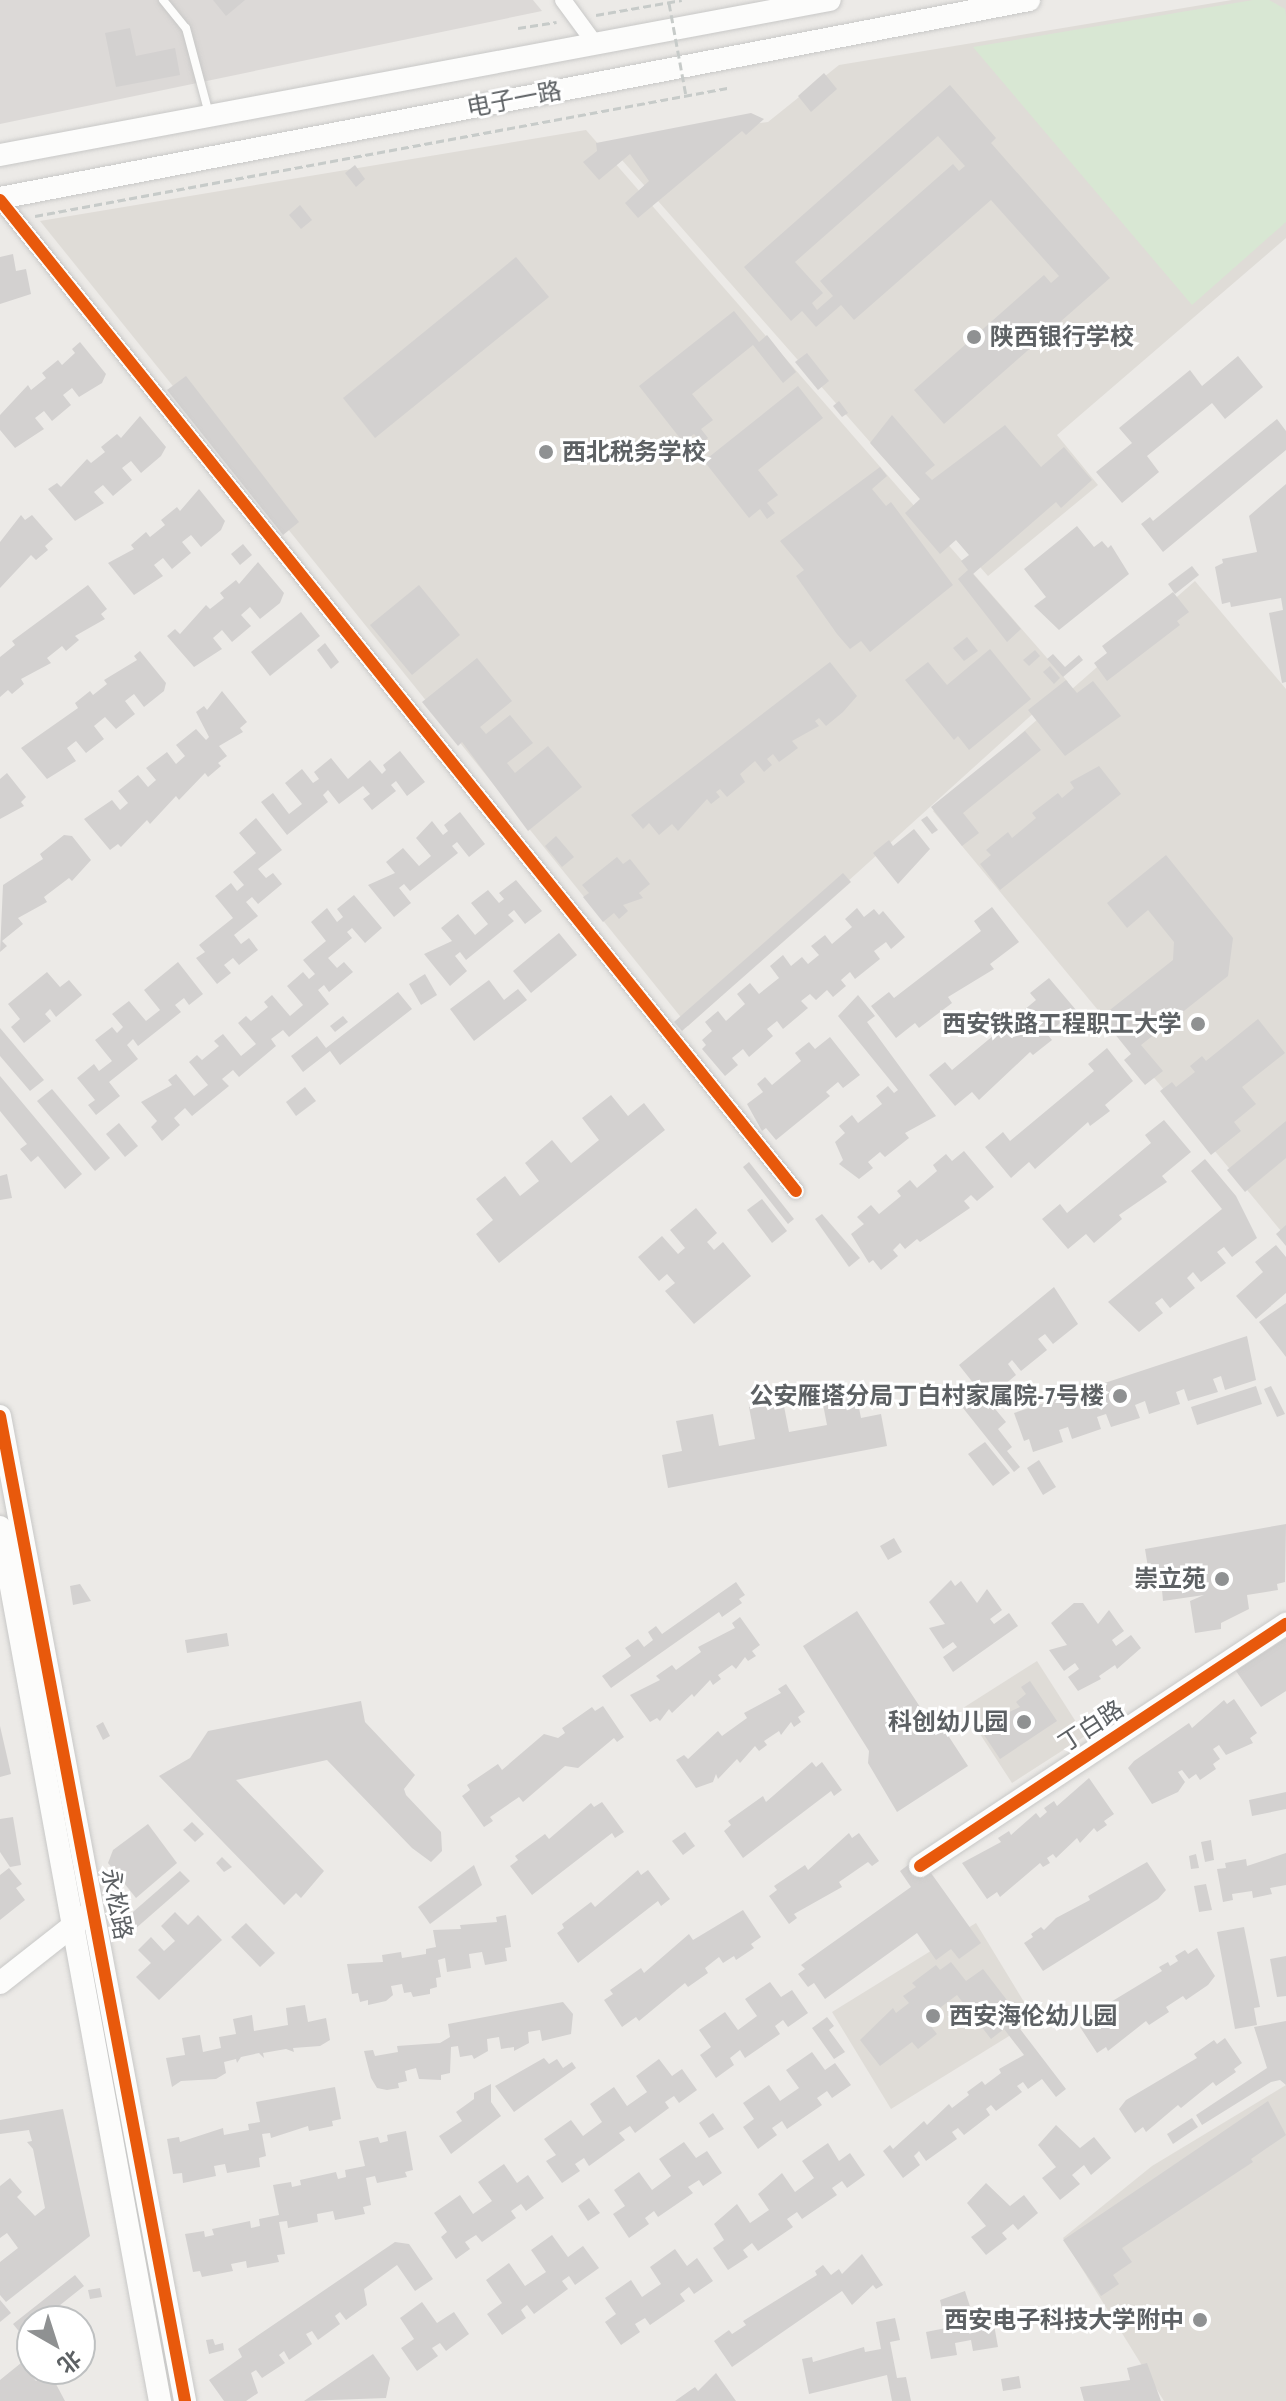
<!DOCTYPE html>
<meta charset="utf-8">
<style>
body{margin:0}
#map{position:relative;width:1286px;height:2401px;overflow:hidden;background:#eceae7;font-family:"PT Sans Narrow","Noto Sans SC",sans-serif}
div>[style]{position:absolute}
.industrial>*{inset:0;background:#dcd9d7}
.education>*{inset:0;background:#dfdcd7}
.green>*{inset:0;background:#d8e7d3}
.building>*{inset:0;background:#d3d1d0}
.path>*{height:3px;margin-top:-1.5px;transform-origin:0;background:repeating-linear-gradient(90deg,#c7cbc9 0 8px,transparent 0 12px)}
.roads{filter:drop-shadow(0 0 2px #c8c8c7) drop-shadow(0 0 2px #c8c8c7)}
.lane>*{height:8px;margin:-4px;padding:0 4px;transform-origin:4px;border-radius:4px;background:#fcfcfb}
.street>*{height:16px;margin:-8px;padding:0 8px;transform-origin:8px;border-radius:8px;background:#fcfcfb}
.secondary>*{height:22px;margin:-11px;padding:0 11px;transform-origin:11px;border-radius:11px;background:#fcfcfb}
.path-bridge>*{height:3px;margin-top:-1.5px;transform-origin:0;background:repeating-linear-gradient(90deg,#c7cbc9 0 8px,transparent 0 12px)}
.cycleway>*{height:12px;margin:-6px;padding:0 6px;transform-origin:6px;border-radius:6px;background:#e8590c}
.dots>*{width:22px;height:22px;translate:-50% -50%;box-sizing:border-box;border:4px solid #fff;border-radius:50%}
span{translate:-50% -50%;white-space:nowrap;text-align:center;line-height:1.15;-webkit-text-stroke:6px #fff;paint-order:stroke}
.street-label{font-size:24px;color:#5d6164}
.poi-label{font-size:24px;color:#5d6164;font-weight:700}
.left{translate:0 -50%;text-align:left}
.right{translate:-100% -50%;text-align:right}
.north{position:absolute;left:16px;top:2305px;width:80px;height:80px;box-sizing:border-box;background:#fff;border:2px solid #bec0c1;border-radius:50%;rotate:141deg;font-size:22px;font-weight:700;line-height:32px;text-align:center;color:#5d6164}
.north::after{content:'';display:block;margin:auto;width:28px;height:36px;background:#8f9192;clip-path:polygon(50% 0,100% 100%,50% 72%,0 100%)}
</style>
<div id="map">
<div class="industrial">
<i style="clip-path:polygon(0 0,533px 0,542px 11px,0 124px)"></i>
</div>
<div class="education">
<i style="clip-path:polygon(1232px 0,1286px 0,1286px 238px,1057px 435px,1098px 485px,988px 576px,607px 143px,768px 122px,839px 65px)"></i>
<i style="clip-path:polygon(586px 130px,1068px 682px,688px 1026px,40px 221px)"></i>
<i style="clip-path:polygon(1195px 581px,1286px 689px,1286px 1237px,933px 811px)"></i>
<i style="clip-path:polygon(1037px 1661px,1085px 1736px,1012px 1783px,963px 1708px)"></i>
<i style="clip-path:polygon(976px 1923px,1035px 2020px,891px 2109px,832px 2012px)"></i>
<i style="clip-path:polygon(1286px 2085px,1286px 2401px,1164px 2401px,1063px 2238px,1152px 2166px)"></i>
</div>
<div class="green">
<i style="clip-path:polygon(1253px 0,1269px 0,1285px 9px,1286px 16px,1286px 222px,1192px 305px,973px 47px)"></i>
</div>
<div class="building">
<i style="clip-path:polygon(213px 0,245px 0,226px 16px)"></i>
<i style="clip-path:polygon(130px 28px,136px 56px,175px 48px,180px 75px,116px 87px,105px 33px)"></i>
<i style="clip-path:polygon(824px 73px,837px 89px,811px 112px,798px 96px)"></i>
<i style="clip-path:polygon(evenodd,950px 85px,996px 138px,991px 143px,1110px 278px,944px 424px,914px 390px,1044px 275px,1051px 283px,1059px 276px,991px 200px,854px 320px,841px 305px,816px 327px,802px 311px,791px 321px,744px 267px,950px 85px,938px 136px,965px 166px,959px 171px,953px 164px,820px 281px,833px 296px,817px 310px,812px 303px,823px 293px,795px 262px,938px 136px)"></i>
<i style="clip-path:polygon(751px 113px,764px 119px,746px 135px,742px 131px,638px 218px,625px 203px,649px 181px,630px 154px,599px 180px,583px 162px,597px 151px,596px 143px)"></i>
<i style="clip-path:polygon(355px 165px,365px 179px,356px 187px,345px 173px)"></i>
<i style="clip-path:polygon(300px 205px,312px 220px,301px 229px,289px 215px)"></i>
<i style="clip-path:polygon(13px 254px,16px 271px,26px 269px,31px 294px,0 304px,0 257px)"></i>
<i style="clip-path:polygon(516px 257px,549px 297px,375px 438px,343px 398px)"></i>
<i style="clip-path:polygon(734px 311px,759px 342px,767px 335px,796px 372px,783px 383px,753px 345px,692px 394px,713px 420px,701px 429px,708px 438px,702px 443px,694px 434px,683px 442px,639px 386px)"></i>
<i style="clip-path:polygon(80px 342px,106px 374px,102px 383px,79px 397px,72px 388px,63px 395px,71px 405px,52px 421px,44px 411px,35px 418px,44px 429px,15px 448px,0 430px,0 415px,28px 385px,31px 390px,46px 378px,42px 373px,58px 360px,62px 365px,75px 353px,72px 349px)"></i>
<i style="clip-path:polygon(807px 353px,829px 381px,818px 390px,795px 362px)"></i>
<i style="clip-path:polygon(1238px 356px,1263px 387px,1225px 419px,1212px 403px,1147px 456px,1159px 472px,1122px 503px,1096px 472px,1132px 443px,1119px 428px,1190px 370px,1202px 386px)"></i>
<i style="clip-path:polygon(186px 376px,299px 522px,283px 535px,167px 390px)"></i>
<i style="clip-path:polygon(798px 386px,823px 418px,758px 470px,778px 495px,767px 503px,775px 513px,767px 519px,760px 509px,749px 518px,704px 461px)"></i>
<i style="clip-path:polygon(839px 401px,848px 413px,842px 417px,833px 406px)"></i>
<i style="clip-path:polygon(892px 415px,935px 465px,925px 473px,932px 480px,1005px 425px,1041px 467px,1064px 447px,1092px 480px,1061px 508px,1056px 502px,973px 574px,1021px 629px,1007px 642px,958px 579px,968px 570px,961px 561px,969px 555px,956px 540px,940px 554px,905px 513px,920px 499px,870px 443px)"></i>
<i style="clip-path:polygon(140px 416px,166px 447px,161px 456px,141px 473px,131px 461px,122px 468px,132px 480px,113px 496px,103px 485px,94px 492px,104px 503px,75px 521px,48px 489px,57px 483px,61px 487px,87px 459px,91px 463px,105px 452px,101px 447px,117px 434px,121px 438px)"></i>
<i style="clip-path:polygon(1277px 419px,1286px 431px,1286px 450px,1163px 552px,1141px 524px,1150px 517px,1153px 521px)"></i>
<i style="clip-path:polygon(880px 467px,887px 476px,872px 489px,886px 506px,891px 502px,953px 585px,870px 652px,861px 641px,850px 649px,837px 634px,796px 576px,804px 570px,780px 541px)"></i>
<i style="clip-path:polygon(1286px 484px,1286px 682px,1282px 683px,1269px 613px,1283px 610px,1281px 598px,1231px 607px,1230px 602px,1222px 604px,1215px 567px,1223px 563px,1222px 559px,1257px 552px,1249px 516px)"></i>
<i style="clip-path:polygon(199px 489px,225px 521px,221px 530px,201px 547px,191px 535px,182px 542px,191px 553px,172px 569px,163px 558px,154px 565px,163px 576px,134px 595px,108px 563px,134px 549px,131px 545px,146px 532px,150px 537px,165px 525px,161px 520px,177px 507px,180px 511px)"></i>
<i style="clip-path:polygon(21px 515px,25px 520px,32px 515px,53px 539px,45px 546px,48px 550px,36px 560px,31px 555px,0 588px,0 542px)"></i>
<i style="clip-path:polygon(1077px 526px,1094px 547px,1102px 541px,1108px 548px,1111px 545px,1129px 574px,1059px 630px,1034px 606px,1046px 597px,1024px 569px)"></i>
<i style="clip-path:polygon(243px 544px,252px 555px,240px 565px,231px 554px)"></i>
<i style="clip-path:polygon(258px 562px,284px 593px,280px 603px,260px 619px,250px 607px,241px 615px,251px 626px,232px 642px,222px 630px,213px 638px,222px 649px,194px 667px,167px 636px,175px 629px,180px 634px,206px 605px,210px 609px,224px 598px,220px 593px,236px 580px,239px 584px)"></i>
<i style="clip-path:polygon(1192px 566px,1199px 575px,1175px 594px,1168px 584px)"></i>
<i style="clip-path:polygon(88px 585px,107px 609px,101px 614px,105px 619px,75px 636px,79px 640px,66px 651px,62px 646px,47px 658px,51px 663px,21px 679px,24px 684px,12px 694px,8px 690px,0 697px,0 657px,15px 645px,12px 641px)"></i>
<i style="clip-path:polygon(419px 585px,460px 635px,412px 675px,370px 625px)"></i>
<i style="clip-path:polygon(1173px 592px,1189px 612px,1177px 621px,1180px 625px,1107px 681px,1094px 663px,1107px 653px,1102px 646px)"></i>
<i style="clip-path:polygon(301px 612px,320px 636px,270px 676px,251px 652px)"></i>
<i style="clip-path:polygon(967px 637px,978px 651px,964px 661px,953px 648px)"></i>
<i style="clip-path:polygon(325px 643px,339px 662px,331px 669px,317px 650px)"></i>
<i style="clip-path:polygon(990px 649px,1031px 699px,969px 750px,958px 736px,954px 740px,905px 680px,928px 662px,947px 685px)"></i>
<i style="clip-path:polygon(1035px 650px,1040px 656px,1029px 666px,1023px 660px)"></i>
<i style="clip-path:polygon(140px 651px,166px 683px,164px 691px,144px 707px,134px 694px,125px 701px,135px 714px,116px 729px,105px 717px,94px 726px,104px 739px,86px 753px,76px 741px,67px 748px,76px 761px,47px 779px,21px 748px,78px 708px,75px 703px,90px 691px,93px 695px,107px 684px,104px 680px,137px 660px,134px 656px)"></i>
<i style="clip-path:polygon(1053px 654px,1065px 667px,1079px 655px,1083px 660px,1063px 677px,1047px 659px)"></i>
<i style="clip-path:polygon(477px 658px,512px 701px,480px 727px,486px 734px,510px 715px,533px 743px,507px 763px,515px 773px,548px 746px,582px 787px,528px 831px,462px 742px,458px 746px,422px 702px)"></i>
<i style="clip-path:polygon(830px 662px,857px 696px,843px 712px,826px 726px,819px 718px,815px 721px,819px 726px,792px 741px,798px 748px,790px 754px,779px 762px,773px 754px,767px 759px,772px 765px,764px 772px,755px 761px,740px 774px,745px 782px,727px 797px,720px 789px,716px 792px,720px 797px,711px 804px,707px 799px,678px 831px,672px 824px,659px 835px,649px 823px,643px 829px,631px 815px)"></i>
<i style="clip-path:polygon(1050px 666px,1060px 678px,1054px 684px,1043px 672px)"></i>
<i style="clip-path:polygon(1066px 680px,1077px 693px,1093px 681px,1121px 716px,1065px 756px,1028px 710px)"></i>
<i style="clip-path:polygon(222px 691px,247px 722px,240px 728px,243px 732px,219px 746px,227px 756px,218px 763px,221px 766px,208px 777px,205px 773px,179px 800px,176px 796px,150px 824px,147px 820px,121px 847px,118px 844px,110px 850px,84px 819px,112px 800px,120px 810px,128px 803px,118px 791px,138px 775px,148px 787px,156px 780px,146px 768px,167px 752px,176px 764px,185px 756px,176px 745px,196px 729px,206px 740px,209px 737px,196px 712px,204px 706px,207px 710px)"></i>
<i style="clip-path:polygon(1025px 731px,1041px 750px,963px 813px,979px 833px,962px 846px,931px 807px)"></i>
<i style="clip-path:polygon(400px 751px,425px 782px,407px 796px,396px 781px,391px 785px,396px 791px,372px 810px,363px 799px,370px 794px,363px 786px,339px 804px,328px 790px,323px 795px,328px 802px,287px 835px,261px 802px,273px 793px,289px 814px,302px 804px,285px 783px,302px 769px,313px 783px,319px 779px,314px 772px,331px 758px,348px 779px,370px 760px,382px 774px,386px 770px,383px 765px)"></i>
<i style="clip-path:polygon(1099px 766px,1121px 794px,1000px 890px,980px 864px,991px 855px,986px 850px,1008px 832px,1012px 838px,1036px 818px,1032px 813px,1058px 793px,1062px 798px,1074px 788px,1070px 782px)"></i>
<i style="clip-path:polygon(7px 773px,26px 797px,21px 802px,24px 806px,0 819px,0 779px)"></i>
<i style="clip-path:polygon(460px 812px,485px 844px,469px 857px,457px 842px,452px 846px,458px 853px,410px 891px,404px 884px,399px 888px,411px 903px,394px 917px,368px 885px,395px 873px,386px 862px,403px 848px,419px 866px,431px 856px,416px 838px,432px 821px,443px 835px,448px 831px,444px 825px)"></i>
<i style="clip-path:polygon(927px 816px,938px 830px,932px 834px,921px 820px)"></i>
<i style="clip-path:polygon(256px 818px,282px 850px,258px 869px,266px 878px,273px 873px,282px 884px,258px 904px,252px 897px,246px 902px,258px 916px,234px 935px,241px 944px,249px 938px,258px 950px,239px 965px,233px 958px,224px 965px,231px 973px,217px 984px,196px 958px,205px 952px,199px 945px,233px 918px,215px 896px,231px 883px,237px 891px,244px 885px,233px 872px,256px 853px,239px 833px)"></i>
<i style="clip-path:polygon(914px 829px,930px 849px,898px 884px,873px 853px,889px 840px,893px 846px)"></i>
<i style="clip-path:polygon(64px 835px,72px 836px,91px 860px,72px 881px,69px 878px,44px 897px,47px 902px,18px 918px,23px 924px,2px 941px,7px 946px,0 952px,3px 885px,43px 859px,40px 854px)"></i>
<i style="clip-path:polygon(556px 836px,574px 857px,562px 867px,545px 846px)"></i>
<i style="clip-path:polygon(1166px 855px,1233px 938px,1228px 976px,1141px 1045px,1163px 1071px,1145px 1085px,1124px 1060px,1131px 1054px,1101px 1017px,1173px 960px,1174px 942px,1148px 910px,1127px 928px,1107px 903px)"></i>
<i style="clip-path:polygon(617px 857px,623px 864px,630px 859px,650px 884px,639px 893px,643px 898px,623px 905px,628px 911px,619px 919px,614px 913px,603px 922px,583px 897px,589px 893px,582px 885px)"></i>
<i style="clip-path:polygon(843px 873px,851px 882px,682px 1031px,674px 1022px)"></i>
<i style="clip-path:polygon(516px 880px,542px 911px,525px 924px,514px 910px,508px 915px,514px 921px,466px 960px,460px 952px,455px 956px,467px 971px,450px 986px,424px 954px,452px 941px,441px 928px,458px 914px,475px 935px,488px 924px,471px 903px,488px 890px,499px 903px,504px 899px,499px 893px)"></i>
<i style="clip-path:polygon(354px 895px,382px 928px,365px 943px,352px 928px,347px 932px,352px 938px,328px 958px,337px 968px,344px 962px,353px 972px,329px 992px,324px 985px,318px 990px,329px 1004px,289px 1037px,283px 1030px,271px 1039px,276px 1046px,239px 1077px,233px 1070px,222px 1079px,229px 1086px,192px 1116px,185px 1108px,174px 1118px,180px 1125px,162px 1141px,151px 1127px,157px 1121px,141px 1102px,172px 1085px,168px 1080px,176px 1074px,194px 1096px,208px 1085px,189px 1062px,197px 1055px,202px 1060px,219px 1046px,214px 1041px,223px 1034px,241px 1056px,256px 1044px,238px 1023px,246px 1016px,251px 1021px,268px 1007px,264px 1002px,272px 995px,290px 1016px,303px 1005px,287px 986px,303px 972px,309px 979px,315px 974px,303px 960px,326px 941px,311px 922px,327px 908px,337px 922px,343px 917px,337px 909px)"></i>
<i style="clip-path:polygon(992px 907px,1019px 942px,990px 964px,994px 969px,948px 997px,952px 1003px,919px 1028px,915px 1023px,896px 1038px,871px 1006px,889px 992px,894px 998px,981px 931px,974px 921px)"></i>
<i style="clip-path:polygon(857px 908px,864px 917px,874px 909px,879px 915px,883px 911px,905px 937px,891px 949px,886px 942px,874px 951px,880px 959px,855px 979px,850px 972px,841px 980px,846px 986px,833px 997px,827px 990px,816px 1000px,810px 994px,801px 1001px,808px 1008px,783px 1029px,777px 1021px,767px 1029px,773px 1036px,749px 1057px,743px 1049px,732px 1058px,738px 1065px,725px 1076px,702px 1049px,706px 1045px,702px 1040px,712px 1031px,705px 1022px,718px 1011px,726px 1021px,745px 1004px,737px 994px,750px 983px,759px 994px,779px 978px,770px 966px,783px 955px,791px 966px,802px 957px,808px 964px,819px 955px,811px 946px,825px 935px,832px 944px,852px 927px,845px 919px)"></i>
<i style="clip-path:polygon(559px 933px,577px 955px,531px 993px,513px 971px)"></i>
<i style="clip-path:polygon(178px 962px,203px 994px,189px 1005px,184px 998px,175px 1005px,181px 1012px,138px 1046px,133px 1039px,127px 1045px,138px 1059px,109px 1082px,120px 1096px,96px 1115px,88px 1105px,95px 1100px,77px 1078px,94px 1064px,99px 1071px,112px 1061px,95px 1040px,112px 1027px,117px 1033px,123px 1027px,112px 1014px,129px 1001px,146px 1021px,160px 1010px,144px 990px)"></i>
<i style="clip-path:polygon(47px 972px,60px 987px,69px 980px,82px 995px,56px 1017px,50px 1009px,45px 1014px,51px 1021px,24px 1043px,11px 1027px,20px 1019px,8px 1004px)"></i>
<i style="clip-path:polygon(425px 974px,437px 995px,421px 1005px,409px 984px)"></i>
<i style="clip-path:polygon(1049px 978px,1076px 1010px,1047px 1034px,1052px 1040px,1033px 1055px,1030px 1052px,979px 1100px,972px 1092px,955px 1106px,929px 1075px,945px 1062px,952px 1070px,1036px 1000px,1030px 993px)"></i>
<i style="clip-path:polygon(489px 980px,504px 1000px,518px 989px,527px 1000px,474px 1041px,450px 1009px)"></i>
<i style="clip-path:polygon(398px 992px,412px 1009px,340px 1065px,330px 1051px,303px 1072px,291px 1056px,317px 1036px,326px 1048px)"></i>
<i style="clip-path:polygon(858px 995px,875px 1016px,867px 1022px,936px 1116px,905px 1133px,909px 1138px,885px 1157px,880px 1152px,868px 1162px,873px 1168px,859px 1179px,839px 1164px,843px 1160px,835px 1142px,845px 1133px,839px 1126px,852px 1115px,858px 1123px,882px 1104px,876px 1096px,888px 1086px,894px 1093px,898px 1090px,838px 1016px)"></i>
<i style="clip-path:polygon(343px 1016px,348px 1022px,335px 1032px,330px 1026px)"></i>
<i style="clip-path:polygon(1258px 1019px,1285px 1053px,1242px 1087px,1256px 1104px,1234px 1122px,1241px 1131px,1211px 1155px,1160px 1091px,1172px 1082px,1176px 1087px,1195px 1072px,1190px 1066px,1202px 1056px,1206px 1061px)"></i>
<i style="clip-path:polygon(0 1028px,44px 1080px,30px 1091px,0 1056px)"></i>
<i style="clip-path:polygon(830px 1037px,860px 1075px,843px 1088px,838px 1082px,826px 1092px,830px 1096px,776px 1140px,766px 1128px,762px 1131px,747px 1104px,763px 1092px,757px 1084px,765px 1077px,772px 1085px,801px 1061px,795px 1053px,809px 1042px,815px 1049px)"></i>
<i style="clip-path:polygon(1107px 1048px,1133px 1081px,1105px 1105px,1110px 1111px,1090px 1126px,1088px 1122px,1035px 1169px,1029px 1162px,1011px 1178px,985px 1147px,1003px 1132px,1010px 1141px,1094px 1071px,1088px 1064px)"></i>
<i style="clip-path:polygon(0 1076px,82px 1174px,65px 1189px,38px 1156px,31px 1162px,20px 1149px,27px 1144px,0 1111px)"></i>
<i style="clip-path:polygon(305px 1087px,316px 1101px,296px 1116px,286px 1102px)"></i>
<i style="clip-path:polygon(52px 1089px,110px 1158px,95px 1171px,37px 1101px)"></i>
<i style="clip-path:polygon(611px 1095px,628px 1116px,644px 1103px,665px 1130px,499px 1263px,476px 1234px,493px 1220px,476px 1199px,505px 1176px,520px 1196px,539px 1181px,525px 1163px,552px 1140px,571px 1163px,599px 1140px,582px 1118px)"></i>
<i style="clip-path:polygon(1164px 1120px,1191px 1152px,1162px 1176px,1167px 1182px,1119px 1215px,1122px 1219px,1094px 1243px,1086px 1234px,1068px 1249px,1042px 1219px,1060px 1204px,1067px 1213px,1151px 1143px,1145px 1135px)"></i>
<i style="clip-path:polygon(1286px 1121px,1286px 1158px,1245px 1192px,1227px 1170px)"></i>
<i style="clip-path:polygon(119px 1123px,138px 1146px,125px 1157px,106px 1134px)"></i>
<i style="clip-path:polygon(964px 1151px,994px 1187px,977px 1201px,971px 1195px,964px 1201px,970px 1208px,920px 1242px,917px 1239px,905px 1249px,900px 1243px,893px 1250px,898px 1256px,881px 1270px,873px 1260px,869px 1263px,851px 1234px,864px 1224px,857px 1217px,871px 1205px,879px 1214px,901px 1196px,897px 1191px,910px 1180px,917px 1188px,937px 1171px,933px 1165px,946px 1154px,952px 1161px)"></i>
<i style="clip-path:polygon(1205px 1159px,1236px 1196px,1257px 1238px,1232px 1257px,1224px 1247px,1217px 1252px,1226px 1263px,1201px 1282px,1193px 1272px,1187px 1278px,1195px 1288px,1170px 1308px,1162px 1298px,1155px 1303px,1163px 1313px,1139px 1332px,1108px 1302px,1222px 1209px,1191px 1171px)"></i>
<i style="clip-path:polygon(749px 1162px,794px 1219px,788px 1224px,743px 1167px)"></i>
<i style="clip-path:polygon(7px 1174px,12px 1198px,0 1200px,0 1176px)"></i>
<i style="clip-path:polygon(762px 1199px,787px 1231px,772px 1243px,747px 1210px)"></i>
<i style="clip-path:polygon(696px 1208px,717px 1233px,707px 1242px,714px 1250px,723px 1242px,751px 1276px,694px 1324px,665px 1291px,675px 1283px,667px 1274px,659px 1281px,638px 1257px,662px 1236px,678px 1254px,685px 1248px,670px 1230px)"></i>
<i style="clip-path:polygon(822px 1214px,860px 1258px,849px 1267px,815px 1219px)"></i>
<i style="clip-path:polygon(1286px 1225px,1286px 1246px,1276px 1234px)"></i>
<i style="clip-path:polygon(1276px 1245px,1286px 1257px,1286px 1293px,1256px 1319px,1236px 1296px,1263px 1272px,1255px 1262px)"></i>
<i style="clip-path:polygon(1054px 1287px,1078px 1324px,1053px 1344px,1045px 1334px,1038px 1339px,1047px 1350px,1021px 1371px,1012px 1360px,1008px 1364px,1016px 1375px,991px 1396px,982px 1385px,978px 1389px,959px 1365px)"></i>
<i style="clip-path:polygon(1286px 1303px,1286px 1357px,1259px 1322px)"></i>
<i style="clip-path:polygon(1247px 1336px,1256px 1380px,1225px 1390px,1221px 1376px,1213px 1379px,1218px 1392px,1188px 1401px,1184px 1389px,1176px 1392px,1180px 1404px,1149px 1414px,1145px 1401px,1135px 1405px,1140px 1418px,1111px 1427px,1106px 1414px,1097px 1417px,1101px 1429px,1072px 1439px,1068px 1427px,1059px 1430px,1063px 1442px,1033px 1452px,1029px 1439px,1024px 1441px,1014px 1413px)"></i>
<i style="clip-path:polygon(1256px 1386px,1262px 1404px,1197px 1425px,1191px 1407px)"></i>
<i style="clip-path:polygon(1271px 1386px,1285px 1414px,1277px 1417px,1264px 1389px)"></i>
<i style="clip-path:polygon(855px 1388px,861px 1418px,881px 1414px,887px 1446px,668px 1488px,662px 1455px,682px 1451px,676px 1421px,713px 1414px,719px 1446px,755px 1439px,749px 1407px,783px 1401px,789px 1432px,827px 1425px,821px 1394px)"></i>
<i style="clip-path:polygon(981px 1392px,1006px 1422px,998px 1429px,1012px 1447px,1007px 1451px,1020px 1467px,1014px 1472px,959px 1403px)"></i>
<i style="clip-path:polygon(985px 1442px,1010px 1473px,993px 1486px,968px 1454px)"></i>
<i style="clip-path:polygon(1039px 1460px,1056px 1487px,1043px 1495px,1027px 1468px)"></i>
<i style="clip-path:polygon(1286px 1524px,1285px 1582px,1277px 1584px,1278px 1590px,1247px 1595px,1249px 1609px,1221px 1623px,1221px 1629px,1195px 1633px,1190px 1601px,1204px 1595px,1163px 1601px,1161px 1579px,1150px 1580px,1145px 1549px)"></i>
<i style="clip-path:polygon(894px 1538px,902px 1552px,888px 1560px,880px 1546px)"></i>
<i style="clip-path:polygon(951px 1580px,955px 1586px,961px 1581px,977px 1603px,987px 1589px,1002px 1610px,990px 1619px,994px 1624px,1009px 1613px,1018px 1626px,953px 1672px,943px 1657px,957px 1647px,953px 1642px,943px 1649px,929px 1628px,945px 1624px,929px 1602px)"></i>
<i style="clip-path:polygon(736px 1582px,745px 1595px,739px 1599px,742px 1603px,722px 1617px,719px 1612px,611px 1688px,602px 1676px,631px 1656px,625px 1648px,638px 1639px,644px 1647px,653px 1640px,648px 1632px,656px 1626px,662px 1634px)"></i>
<i style="clip-path:polygon(80px 1584px,91px 1601px,73px 1605px,70px 1586px)"></i>
<i style="clip-path:polygon(1074px 1603px,1083px 1603px,1098px 1624px,1109px 1610px,1124px 1631px,1112px 1640px,1116px 1646px,1131px 1635px,1141px 1648px,1117px 1669px,1115px 1665px,1099px 1676px,1101px 1679px,1078px 1691px,1068px 1677px,1079px 1669px,1075px 1663px,1064px 1671px,1049px 1650px,1067px 1645px,1051px 1623px)"></i>
<i style="clip-path:polygon(857px 1611px,926px 1716px,938px 1720px,968px 1766px,897px 1812px,868px 1763px,869px 1751px,803px 1646px)"></i>
<i style="clip-path:polygon(740px 1617px,760px 1645px,752px 1651px,756px 1656px,748px 1661px,745px 1657px,736px 1669px,732px 1665px,718px 1675px,721px 1679px,713px 1685px,710px 1680px,694px 1697px,692px 1694px,672px 1713px,669px 1709px,660px 1721px,657px 1718px,650px 1722px,630px 1695px,660px 1680px,656px 1676px,672px 1665px,676px 1670px,701px 1652px,698px 1647px,735px 1628px,732px 1623px)"></i>
<i style="clip-path:polygon(227px 1633px,229px 1646px,187px 1653px,185px 1640px)"></i>
<i style="clip-path:polygon(1286px 1638px,1286px 1691px,1261px 1707px,1236px 1671px)"></i>
<i style="clip-path:polygon(1030px 1681px,1057px 1721px,1000px 1759px,982px 1732px,992px 1725px,989px 1721px,1020px 1707px,1016px 1702px,1026px 1694px,1021px 1687px)"></i>
<i style="clip-path:polygon(786px 1684px,805px 1712px,798px 1717px,801px 1722px,794px 1727px,791px 1722px,781px 1735px,779px 1731px,764px 1741px,767px 1745px,759px 1751px,755px 1746px,740px 1763px,737px 1759px,718px 1779px,716px 1774px,713px 1782px,696px 1788px,676px 1760px,684px 1755px,688px 1759px,718px 1731px,722px 1736px,747px 1718px,744px 1713px,781px 1693px,778px 1689px)"></i>
<i style="clip-path:polygon(1234px 1699px,1257px 1733px,1250px 1738px,1253px 1743px,1226px 1755px,1219px 1745px,1213px 1749px,1220px 1759px,1213px 1764px,1216px 1769px,1200px 1780px,1196px 1774px,1189px 1779px,1182px 1770px,1178px 1772px,1185px 1782px,1178px 1792px,1152px 1804px,1128px 1768px,1134px 1761px,1189px 1723px,1192px 1728px,1224px 1700px,1227px 1704px)"></i>
<i style="clip-path:polygon(361px 1701px,365px 1722px,415px 1775px,404px 1789px,406px 1795px,441px 1832px,442px 1851px,431px 1862px,412px 1848px,327px 1760px,236px 1780px,324px 1871px,301px 1898px,296px 1893px,284px 1905px,159px 1776px,190px 1758px,208px 1731px)"></i>
<i style="clip-path:polygon(603px 1706px,624px 1737px,617px 1742px,614px 1738px,578px 1768px,565px 1766px,523px 1802px,519px 1797px,490px 1817px,493px 1821px,484px 1827px,462px 1796px,470px 1790px,467px 1785px,498px 1764px,502px 1770px,544px 1734px,558px 1738px,565px 1733px,562px 1728px,592px 1707px,595px 1711px)"></i>
<i style="clip-path:polygon(103px 1722px,110px 1736px,103px 1740px,96px 1726px)"></i>
<i style="clip-path:polygon(0 1726px,11px 1774px,0 1777px)"></i>
<i style="clip-path:polygon(812px 1762px,816px 1767px,822px 1762px,842px 1790px,834px 1796px,831px 1791px,743px 1858px,724px 1831px,731px 1825px,728px 1821px,763px 1796px,766px 1802px)"></i>
<i style="clip-path:polygon(1089px 1778px,1114px 1814px,1104px 1821px,1107px 1825px,1097px 1832px,1094px 1828px,1080px 1843px,1077px 1838px,1056px 1858px,1053px 1854px,1047px 1858px,1050px 1863px,1043px 1867px,1040px 1863px,1000px 1897px,997px 1892px,987px 1899px,962px 1863px,1001px 1842px,998px 1838px,1009px 1831px,1011px 1835px,1036px 1813px,1040px 1818px,1047px 1812px,1044px 1808px,1054px 1801px,1057px 1806px)"></i>
<i style="clip-path:polygon(1286px 1792px,1286px 1809px,1252px 1816px,1249px 1800px)"></i>
<i style="clip-path:polygon(602px 1802px,624px 1832px,615px 1838px,612px 1833px,532px 1895px,510px 1866px,518px 1860px,515px 1856px,545px 1834px,549px 1839px,591px 1803px,594px 1807px)"></i>
<i style="clip-path:polygon(13px 1817px,21px 1865px,10px 1867px,0 1852px,0 1819px)"></i>
<i style="clip-path:polygon(192px 1822px,204px 1834px,195px 1842px,183px 1830px)"></i>
<i style="clip-path:polygon(148px 1824px,177px 1863px,136px 1898px,108px 1863px,113px 1850px)"></i>
<i style="clip-path:polygon(685px 1832px,695px 1846px,683px 1855px,672px 1841px)"></i>
<i style="clip-path:polygon(849px 1833px,852px 1838px,859px 1833px,879px 1861px,872px 1866px,868px 1862px,839px 1882px,842px 1887px,794px 1914px,797px 1918px,789px 1924px,769px 1896px,777px 1890px,774px 1886px,805px 1865px,808px 1870px)"></i>
<i style="clip-path:polygon(1211px 1840px,1214px 1860px,1205px 1862px,1201px 1842px)"></i>
<i style="clip-path:polygon(1286px 1853px,1286px 1885px,1270px 1888px,1272px 1894px,1253px 1898px,1252px 1891px,1232px 1894px,1233px 1900px,1223px 1902px,1217px 1869px,1226px 1868px,1225px 1863px,1246px 1859px,1247px 1866px)"></i>
<i style="clip-path:polygon(1196px 1854px,1199px 1868px,1191px 1869px,1189px 1856px)"></i>
<i style="clip-path:polygon(222px 1857px,232px 1867px,224px 1872px,216px 1863px)"></i>
<i style="clip-path:polygon(912px 1862px,923px 1878px,931px 1873px,981px 1943px,959px 1959px,951px 1949px,936px 1960px,917px 1933px,825px 1999px,814px 1983px,808px 1987px,798px 1974px,805px 1969px,801px 1965px,911px 1887px,900px 1871px)"></i>
<i style="clip-path:polygon(1147px 1862px,1166px 1890px,1158px 1899px,1043px 1971px,1024px 1943px,1033px 1937px,1031px 1934px,1041px 1927px,1044px 1930px,1056px 1918px,1090px 1900px,1088px 1896px)"></i>
<i style="clip-path:polygon(474px 1865px,482px 1885px,430px 1924px,418px 1907px)"></i>
<i style="clip-path:polygon(9px 1868px,22px 1884px,16px 1888px,25px 1900px,0 1920px,0 1875px)"></i>
<i style="clip-path:polygon(638px 1870px,641px 1875px,648px 1870px,670px 1899px,661px 1906px,658px 1901px,578px 1963px,557px 1933px,564px 1928px,562px 1924px,591px 1902px,595px 1907px)"></i>
<i style="clip-path:polygon(180px 1871px,190px 1881px,127px 1936px,118px 1925px)"></i>
<i style="clip-path:polygon(1206px 1884px,1212px 1910px,1199px 1912px,1194px 1886px)"></i>
<i style="clip-path:polygon(743px 1910px,761px 1937px,751px 1944px,754px 1948px,736px 1960px,734px 1956px,723px 1963px,719px 1957px,705px 1968px,708px 1973px,688px 1987px,685px 1983px,639px 2021px,636px 2017px,622px 2027px,604px 2000px,613px 1994px,610px 1990px,641px 1968px,644px 1973px,689px 1934px,693px 1940px)"></i>
<i style="clip-path:polygon(175px 1912px,188px 1925px,198px 1915px,222px 1940px,159px 2000px,136px 1977px,151px 1963px,138px 1950px,151px 1937px,164px 1951px,175px 1941px,161px 1926px)"></i>
<i style="clip-path:polygon(506px 1915px,511px 1947px,505px 1948px,507px 1961px,485px 1965px,482px 1952px,469px 1954px,471px 1968px,447px 1972px,445px 1958px,438px 1960px,441px 1977px,436px 1978px,437px 1987px,430px 1989px,430px 1994px,413px 1997px,411px 1992px,404px 1993px,402px 1984px,391px 1986px,393px 1995px,386px 2001px,368px 2005px,368px 2000px,360px 2002px,358px 1993px,352px 1994px,347px 1964px,383px 1962px,382px 1955px,401px 1952px,402px 1958px,426px 1954px,426px 1949px,436px 1947px,433px 1930px,461px 1929px,460px 1925px,497px 1922px,496px 1917px)"></i>
<i style="clip-path:polygon(246px 1923px,275px 1953px,260px 1967px,231px 1937px)"></i>
<i style="clip-path:polygon(1244px 1927px,1260px 2007px,1254px 2008px,1257px 2025px,1235px 2029px,1217px 1932px)"></i>
<i style="clip-path:polygon(1197px 1948px,1215px 1976px,1208px 1985px,1186px 2000px,1183px 1996px,1166px 2007px,1169px 2012px,1149px 2025px,1146px 2021px,1108px 2051px,1106px 2047px,1097px 2053px,1080px 2027px,1089px 2021px,1086px 2017px,1162px 1971px,1159px 1967px,1168px 1962px,1170px 1966px,1178px 1961px,1175px 1956px,1185px 1950px,1188px 1954px)"></i>
<i style="clip-path:polygon(1286px 1956px,1286px 1996px,1277px 1997px,1270px 1959px)"></i>
<i style="clip-path:polygon(951px 1962px,966px 1981px,983px 1969px,1020px 2017px,1014px 2021px,1066px 2089px,1056px 2097px,1042px 2079px,1028px 2089px,1023px 2082px,1017px 2086px,1022px 2092px,996px 2111px,991px 2105px,986px 2109px,990px 2115px,964px 2135px,958px 2128px,952px 2132px,957px 2139px,926px 2161px,919px 2151px,914px 2156px,920px 2165px,903px 2178px,883px 2151px,890px 2145px,893px 2149px,924px 2121px,927px 2125px,949px 2104px,952px 2108px,969px 2095px,967px 2092px,982px 2081px,985px 2085px,1001px 2073px,999px 2069px,1024px 2055px,1004px 2029px,991px 2039px,957px 1995px,925px 2019px,937px 2034px,918px 2049px,912px 2042px,880px 2066px,860px 2040px,893px 2008px,896px 2013px,909px 2003px,903px 1996px,916px 1987px,912px 1983px,936px 1965px,940px 1970px)"></i>
<i style="clip-path:polygon(770px 1982px,781px 1997px,792px 1990px,808px 2013px,788px 2027px,783px 2020px,775px 2026px,780px 2034px,745px 2058px,740px 2050px,730px 2058px,734px 2065px,716px 2078px,700px 2055px,711px 2047px,699px 2030px,725px 2012px,738px 2030px,757px 2016px,745px 1999px)"></i>
<i style="clip-path:polygon(563px 2002px,573px 2014px,571px 2034px,542px 2041px,540px 2030px,528px 2032px,529px 2043px,514px 2051px,514px 2047px,501px 2049px,499px 2037px,487px 2039px,488px 2051px,474px 2059px,472px 2055px,460px 2057px,458px 2046px,451px 2047px,450px 2073px,441px 2075px,441px 2080px,419px 2079px,416px 2068px,405px 2071px,407px 2081px,398px 2083px,399px 2088px,387px 2090px,377px 2088px,371px 2078px,364px 2051px,373px 2050px,375px 2056px,398px 2052px,397px 2046px,440px 2043px,450px 2037px,448px 2024px)"></i>
<i style="clip-path:polygon(305px 2005px,308px 2022px,326px 2018px,330px 2040px,320px 2046px,293px 2048px,294px 2052px,286px 2049px,263px 2053px,264px 2058px,259px 2053px,241px 2057px,237px 2063px,236px 2059px,224px 2062px,226px 2073px,216px 2079px,181px 2081px,172px 2087px,166px 2058px,185px 2055px,182px 2038px,200px 2035px,203px 2052px,221px 2048px,219px 2037px,236px 2034px,233px 2019px,252px 2015px,254px 2031px,288px 2025px,286px 2008px)"></i>
<i style="clip-path:polygon(827px 2017px,834px 2026px,829px 2030px,845px 2052px,834px 2059px,812px 2028px)"></i>
<i style="clip-path:polygon(1286px 2021px,1286px 2085px,1280px 2080px,1271px 2082px,1202px 2125px,1196px 2115px,1267px 2068px,1254px 2027px)"></i>
<i style="clip-path:polygon(1225px 2038px,1242px 2063px,1234px 2069px,1236px 2072px,1216px 2086px,1213px 2082px,1181px 2108px,1178px 2105px,1146px 2132px,1143px 2127px,1135px 2133px,1119px 2109px,1126px 2100px,1197px 2058px,1194px 2054px,1214px 2040px,1217px 2044px)"></i>
<i style="clip-path:polygon(812px 2052px,825px 2070px,835px 2063px,851px 2085px,832px 2098px,827px 2091px,817px 2098px,822px 2105px,787px 2129px,782px 2121px,772px 2128px,777px 2135px,758px 2149px,743px 2127px,754px 2119px,743px 2103px,769px 2085px,780px 2101px,799px 2088px,786px 2070px)"></i>
<i style="clip-path:polygon(544px 2058px,549px 2064px,557px 2059px,563px 2068px,572px 2062px,576px 2068px,514px 2112px,495px 2086px)"></i>
<i style="clip-path:polygon(659px 2059px,672px 2076px,682px 2069px,697px 2090px,679px 2103px,674px 2096px,665px 2102px,669px 2108px,635px 2133px,630px 2126px,619px 2133px,625px 2140px,589px 2166px,584px 2158px,575px 2164px,580px 2171px,562px 2183px,546px 2161px,556px 2155px,544px 2139px,571px 2120px,583px 2136px,602px 2122px,590px 2104px,614px 2087px,627px 2106px,647px 2092px,636px 2076px)"></i>
<i style="clip-path:polygon(491px 2084px,491px 2102px,501px 2116px,451px 2154px,439px 2136px,462px 2121px,456px 2112px,474px 2099px,474px 2093px)"></i>
<i style="clip-path:polygon(335px 2087px,341px 2119px,332px 2121px,333px 2126px,309px 2131px,308px 2126px,271px 2138px,270px 2133px,262px 2134px,266px 2156px,259px 2158px,260px 2167px,227px 2173px,225px 2164px,214px 2166px,216px 2176px,183px 2183px,182px 2173px,173px 2174px,167px 2139px,179px 2137px,180px 2142px,223px 2128px,224px 2135px,249px 2130px,248px 2124px,260px 2122px,256px 2102px)"></i>
<i style="clip-path:polygon(1268px 2101px,1286px 2135px,1251px 2159px,1253px 2162px,1122px 2248px,1132px 2262px,1113px 2275px,1119px 2284px,1101px 2296px,1063px 2240px)"></i>
<i style="clip-path:polygon(63px 2109px,90px 2236px,6px 2302px,0 2295px,0 2262px,18px 2248px,7px 2233px,0 2238px,0 2186px,10px 2178px,22px 2192px,17px 2197px,35px 2216px,45px 2208px,33px 2149px,27px 2142px,32px 2141px,29px 2130px,0 2134px,0 2120px)"></i>
<i style="clip-path:polygon(713px 2113px,724px 2129px,709px 2138px,699px 2123px)"></i>
<i style="clip-path:polygon(1192px 2118px,1198px 2127px,1173px 2144px,1167px 2134px)"></i>
<i style="clip-path:polygon(1056px 2125px,1080px 2148px,1094px 2137px,1111px 2158px,1091px 2175px,1084px 2165px,1072px 2175px,1080px 2184px,1060px 2200px,1042px 2178px,1056px 2167px,1038px 2145px)"></i>
<i style="clip-path:polygon(406px 2131px,413px 2170px,405px 2172px,407px 2177px,377px 2183px,375px 2176px,366px 2178px,371px 2205px,363px 2207px,365px 2214px,335px 2220px,333px 2211px,317px 2214px,318px 2222px,288px 2228px,287px 2221px,279px 2222px,285px 2254px,277px 2255px,279px 2262px,247px 2268px,246px 2261px,231px 2264px,233px 2271px,202px 2277px,200px 2271px,193px 2272px,185px 2234px,204px 2231px,205px 2237px,214px 2235px,212px 2229px,250px 2221px,251px 2228px,260px 2226px,259px 2219px,279px 2215px,273px 2185px,291px 2182px,292px 2187px,301px 2185px,300px 2180px,336px 2172px,338px 2179px,346px 2177px,345px 2170px,365px 2166px,359px 2141px,378px 2137px,380px 2143px,388px 2141px,387px 2135px)"></i>
<i style="clip-path:polygon(684px 2142px,696px 2158px,707px 2151px,722px 2173px,703px 2186px,699px 2180px,688px 2187px,693px 2193px,658px 2217px,654px 2211px,645px 2218px,649px 2224px,629px 2238px,613px 2214px,625px 2206px,614px 2190px,639px 2172px,652px 2190px,671px 2176px,659px 2159px)"></i>
<i style="clip-path:polygon(828px 2143px,839px 2161px,850px 2153px,865px 2175px,847px 2188px,842px 2181px,832px 2188px,837px 2195px,802px 2219px,797px 2212px,787px 2219px,793px 2227px,758px 2251px,752px 2243px,743px 2250px,748px 2257px,728px 2270px,713px 2248px,724px 2240px,714px 2224px,737px 2204px,750px 2223px,769px 2210px,758px 2194px,782px 2173px,795px 2192px,814px 2178px,802px 2161px)"></i>
<i style="clip-path:polygon(504px 2164px,517px 2183px,528px 2175px,544px 2198px,526px 2211px,521px 2204px,511px 2211px,516px 2218px,482px 2242px,476px 2235px,465px 2242px,470px 2249px,456px 2259px,441px 2237px,447px 2232px,434px 2213px,460px 2195px,473px 2214px,492px 2201px,478px 2182px)"></i>
<i style="clip-path:polygon(986px 2183px,1010px 2206px,1024px 2195px,1038px 2213px,1018px 2230px,1013px 2224px,1002px 2233px,1007px 2239px,986px 2255px,971px 2237px,986px 2226px,967px 2203px)"></i>
<i style="clip-path:polygon(589px 2198px,600px 2213px,588px 2221px,578px 2206px)"></i>
<i style="clip-path:polygon(552px 2235px,568px 2257px,583px 2246px,599px 2268px,575px 2285px,569px 2276px,562px 2281px,568px 2289px,534px 2314px,527px 2305px,521px 2310px,526px 2318px,502px 2335px,487px 2314px,502px 2303px,486px 2280px,509px 2263px,525px 2286px,546px 2272px,531px 2250px)"></i>
<i style="clip-path:polygon(395px 2242px,409px 2244px,433px 2279px,415px 2291px,397px 2265px,364px 2289px,367px 2305px,346px 2320px,340px 2312px,335px 2316px,340px 2324px,318px 2340px,312px 2331px,306px 2334px,312px 2344px,289px 2360px,284px 2351px,279px 2355px,285px 2363px,262px 2378px,256px 2370px,251px 2373px,258px 2393px,246px 2401px,224px 2401px,209px 2380px,242px 2357px,238px 2349px)"></i>
<i style="clip-path:polygon(675px 2249px,687px 2266px,697px 2258px,713px 2281px,694px 2294px,689px 2287px,680px 2294px,685px 2301px,650px 2325px,645px 2318px,635px 2324px,640px 2332px,621px 2345px,605px 2322px,616px 2314px,605px 2298px,631px 2280px,642px 2297px,661px 2284px,650px 2267px)"></i>
<i style="clip-path:polygon(862px 2254px,883px 2285px,876px 2289px,873px 2285px,852px 2305px,842px 2291px,732px 2367px,714px 2341px,729px 2330px,732px 2334px,746px 2325px,743px 2321px,817px 2275px,815px 2271px,823px 2265px,831px 2275px,839px 2269px,842px 2274px)"></i>
<i style="clip-path:polygon(75px 2275px,84px 2286px,40px 2321px,32px 2321px,22px 2335px,13px 2324px)"></i>
<i style="clip-path:polygon(100px 2288px,102px 2297px,90px 2299px,88px 2290px)"></i>
<i style="clip-path:polygon(965px 2291px,975px 2322px,993px 2319px,998px 2347px,973px 2351px,971px 2340px,955px 2343px,957px 2355px,931px 2359px,926px 2332px,946px 2328px,940px 2300px)"></i>
<i style="clip-path:polygon(0 2300px,11px 2313px,0 2322px)"></i>
<i style="clip-path:polygon(422px 2302px,437px 2323px,454px 2312px,469px 2334px,446px 2351px,440px 2343px,432px 2348px,438px 2356px,417px 2371px,401px 2348px,414px 2339px,400px 2318px)"></i>
<i style="clip-path:polygon(895px 2318px,900px 2340px,890px 2342px,897px 2378px,906px 2377px,911px 2401px,892px 2401px,887px 2375px,809px 2394px,802px 2359px,812px 2357px,813px 2362px,864px 2347px,865px 2352px,881px 2349px,876px 2322px)"></i>
<i style="clip-path:polygon(213px 2339px,215px 2345px,223px 2343px,224px 2350px,209px 2354px,206px 2340px)"></i>
<i style="clip-path:polygon(373px 2354px,390px 2378px,386px 2398px,304px 2401px)"></i>
<i style="clip-path:polygon(21px 2363px,36px 2381px,49px 2371px,65px 2401px,0 2401px,0 2380px)"></i>
<i style="clip-path:polygon(1147px 2363px,1161px 2401px,1084px 2401px,1080px 2387px,1130px 2380px,1127px 2368px)"></i>
<i style="clip-path:polygon(716px 2373px,736px 2401px,675px 2401px,695px 2387px,698px 2391px)"></i>
<i style="clip-path:polygon(1019px 2376px,1021px 2388px,1003px 2391px,1001px 2379px)"></i>
</div>
<div class="path">
<i style="left:596px;top:15px;width:87px;rotate:-9.9deg"></i>
<i style="left:518px;top:28px;width:39px;rotate:-9deg"></i>
<i style="left:35px;top:216px;width:704px;rotate:-10.48deg"></i>
</div>
<div class="roads">
<div class="lane">
<i style="left:163px;top:0;width:36px;rotate:51deg"></i>
<i style="left:186px;top:28px;width:89px;rotate:75deg"></i>
</div>
<div class="street">
<i style="left:563px;top:0;width:56px;rotate:53.7deg"></i>
<i style="left:0;top:200px;width:1271px;rotate:51.23deg"></i>
</div>
<div class="secondary">
<i style="left:0;top:155px;width:844px;rotate:-10.58deg"></i>
<i style="left:0;top:198px;width:1048px;rotate:-10.89deg"></i>
<i style="left:0;top:1416px;width:1002px;rotate:79.36deg"></i>
<i style="left:0;top:1527px;width:889px;rotate:79.63deg"></i>
<i style="left:920px;top:1866px;width:439px;rotate:-33.5deg"></i>
<i style="left:0;top:1983px;width:108px;rotate:-38.2deg"></i>
</div>
</div>
<div class="path-bridge">
<i style="left:669px;top:3px;width:95px;rotate:79.6deg"></i>
</div>
<div class="cycleway">
<i style="left:0;top:200px;width:1271px;rotate:51.23deg"></i>
<i style="left:0;top:1416px;width:1002px;rotate:79.36deg"></i>
<i style="left:920px;top:1866px;width:439px;rotate:-33.5deg"></i>
</div>
<div class="dots">
<i style="left:974px;top:337px;background:#8f9192"></i>
<i style="left:546px;top:452px;background:#8f9192"></i>
<i style="left:1198px;top:1024px;background:#8f9192"></i>
<i style="left:1120px;top:1396px;background:#8f9192"></i>
<i style="left:1222px;top:1579px;background:#8f9192"></i>
<i style="left:1024px;top:1722px;background:#8f9192"></i>
<i style="left:933px;top:2016px;background:#8f9192"></i>
<i style="left:1200px;top:2320px;background:#8f9192"></i>
</div>
<div class="street-label">
<span style="left:514px;top:99px;rotate:-11deg">电子一路</span>
<span style="left:1091px;top:1726px;rotate:-33deg">丁白路</span>
<span style="left:117px;top:1904px;rotate:79deg">永松路</span>
</div>
<div class="poi-label">
<span class="left" style="left:990px;top:337px">陕西银行学校</span>
<span class="left" style="left:562px;top:452px">西北税务学校</span>
<span class="right" style="left:1182px;top:1024px">西安铁路工程职工大学</span>
<span class="right" style="left:1104px;top:1396px">公安雁塔分局丁白村家属院-7号楼</span>
<span class="right" style="left:1206px;top:1579px">崇立苑</span>
<span class="right" style="left:1008px;top:1722px">科创幼儿园</span>
<span class="left" style="left:949px;top:2016px">西安海伦幼儿园</span>
<span class="right" style="left:1184px;top:2320px">西安电子科技大学附中</span>
</div>
<div class="north">北</div>
</div>
